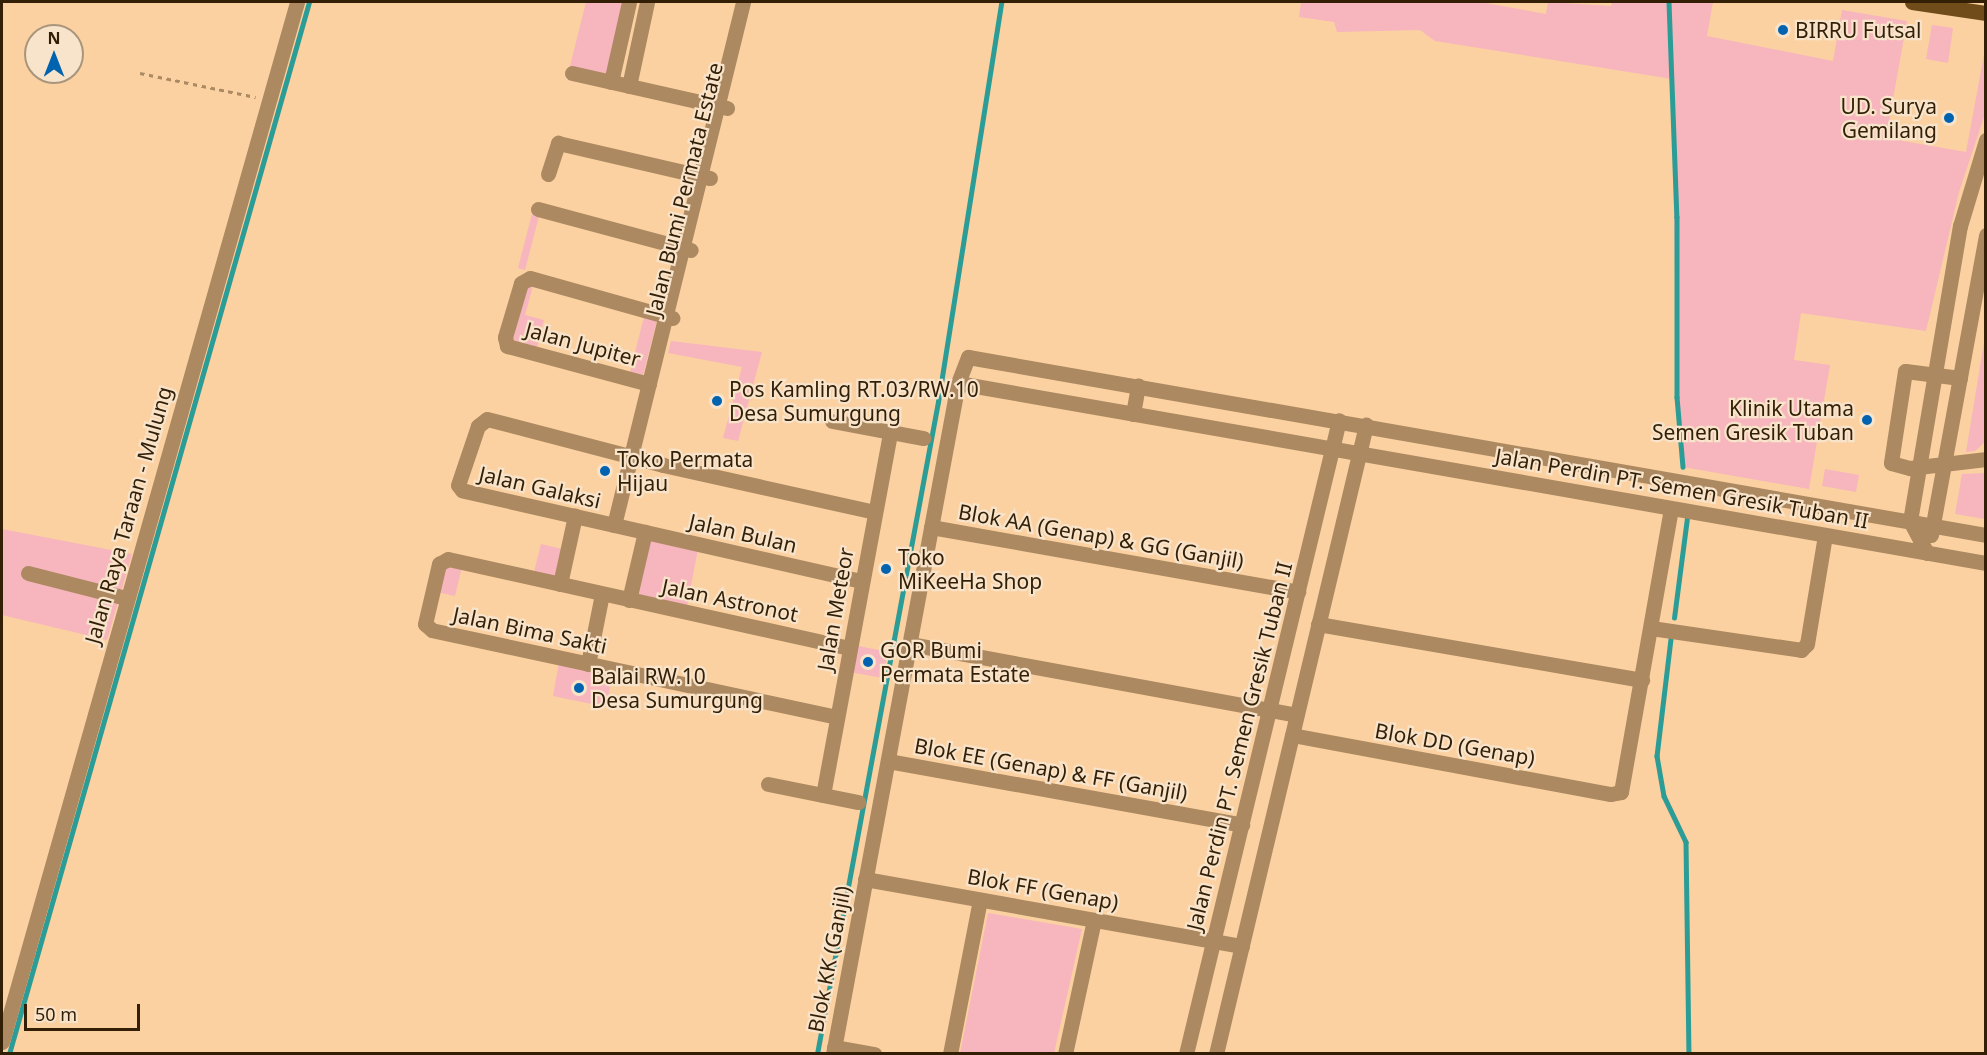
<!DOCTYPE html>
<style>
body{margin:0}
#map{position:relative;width:1987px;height:1055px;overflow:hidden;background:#fbd1a1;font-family:"Noto Sans",sans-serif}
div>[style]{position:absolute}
.green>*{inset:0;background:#f7b5bd}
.stream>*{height:4.5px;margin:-2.25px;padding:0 2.25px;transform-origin:2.25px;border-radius:2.25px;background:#2c9c97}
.path>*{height:3px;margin-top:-1.5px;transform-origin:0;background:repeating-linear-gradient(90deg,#ab8a63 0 4.5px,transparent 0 9px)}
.minor>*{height:15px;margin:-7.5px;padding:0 7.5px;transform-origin:7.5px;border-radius:7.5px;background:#ac8960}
.major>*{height:15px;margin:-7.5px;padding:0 7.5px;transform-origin:7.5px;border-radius:7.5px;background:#704c1b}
.dots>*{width:16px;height:16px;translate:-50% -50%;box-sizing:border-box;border:3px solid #f8e3cb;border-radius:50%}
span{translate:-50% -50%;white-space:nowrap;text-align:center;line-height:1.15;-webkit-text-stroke:4.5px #f8e3cb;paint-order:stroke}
.poi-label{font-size:21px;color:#321f05}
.left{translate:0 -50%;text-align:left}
.right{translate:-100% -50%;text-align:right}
.street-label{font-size:21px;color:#321f05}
.frame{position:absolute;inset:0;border:3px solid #321f05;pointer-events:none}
.north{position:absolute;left:24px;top:24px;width:60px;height:60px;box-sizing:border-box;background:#f8e3cb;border:2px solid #a9957c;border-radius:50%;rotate:0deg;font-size:16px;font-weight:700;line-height:24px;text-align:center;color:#321f05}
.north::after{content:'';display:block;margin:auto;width:21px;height:27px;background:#0063af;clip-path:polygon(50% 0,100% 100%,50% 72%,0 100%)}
.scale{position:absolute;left:24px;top:1004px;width:116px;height:27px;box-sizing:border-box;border:3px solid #321f05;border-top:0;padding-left:8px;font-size:18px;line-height:21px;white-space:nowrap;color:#321f05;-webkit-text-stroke:4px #f8e3cb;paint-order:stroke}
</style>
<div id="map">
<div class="green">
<i style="clip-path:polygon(586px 2px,624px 2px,608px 75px,570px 66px)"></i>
<i style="clip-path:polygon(1301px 2px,1480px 2px,1546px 14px,1548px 2px,1611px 6px,1612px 2px,1713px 2px,1707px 36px,1833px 61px,1842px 10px,1907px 21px,1886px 138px,1966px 152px,1985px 49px,1985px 114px,1959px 192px,1926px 331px,1801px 313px,1794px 360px,1830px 365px,1809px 489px,1683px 467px,1677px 397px,1672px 79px,1435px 41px,1420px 30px,1337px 32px,1334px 22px,1299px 17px)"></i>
<i style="clip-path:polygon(1932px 25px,1953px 28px,1948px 63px,1926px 59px)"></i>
<i style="clip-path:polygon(532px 214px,539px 216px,525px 270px,518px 268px)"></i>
<i style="clip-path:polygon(525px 283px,533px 286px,525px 315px,544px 320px,537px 347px,509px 339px)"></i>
<i style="clip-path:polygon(644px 317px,657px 321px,643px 375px,630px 372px)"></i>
<i style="clip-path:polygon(1985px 336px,1985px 442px,1975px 451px,1966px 452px)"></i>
<i style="clip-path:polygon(671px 341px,762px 352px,738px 441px,723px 438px,742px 367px,668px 353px)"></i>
<i style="clip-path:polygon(1825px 469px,1859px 475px,1856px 492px,1822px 486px)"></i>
<i style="clip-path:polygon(1985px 473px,1985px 519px,1955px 514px,1962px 474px)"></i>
<i style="clip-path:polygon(2px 529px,132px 554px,107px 640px,2px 615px)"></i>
<i style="clip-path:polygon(648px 538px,698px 549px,687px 607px,635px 596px)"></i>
<i style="clip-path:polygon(541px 544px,562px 549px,556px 577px,534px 572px)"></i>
<i style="clip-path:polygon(443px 563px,462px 567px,455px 596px,436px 592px)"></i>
<i style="clip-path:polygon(854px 645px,888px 652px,883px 678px,849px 672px)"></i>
<i style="clip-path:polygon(559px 662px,613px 673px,606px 707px,553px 696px)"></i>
<i style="clip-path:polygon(988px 913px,1082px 929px,1054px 1053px,960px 1053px)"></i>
</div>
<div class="stream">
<i style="left:1669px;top:2px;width:215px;rotate:87.9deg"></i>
<i style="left:1677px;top:217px;width:180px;rotate:90deg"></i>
<i style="left:1677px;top:397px;width:70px;rotate:85.1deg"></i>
<i style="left:1674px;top:618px;width:101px;rotate:-82.6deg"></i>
<i style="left:1671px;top:639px;width:118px;rotate:96.8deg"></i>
<i style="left:1657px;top:756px;width:41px;rotate:80.1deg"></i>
<i style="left:1664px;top:796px;width:51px;rotate:64.4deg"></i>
<i style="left:1686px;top:842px;width:212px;rotate:89.2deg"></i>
<i style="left:9px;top:1054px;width:1094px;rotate:-74.08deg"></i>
<i style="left:817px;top:1054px;width:663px;rotate:-79.49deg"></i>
<i style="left:938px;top:402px;width:405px;rotate:-81deg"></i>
</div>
<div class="path">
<i style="left:140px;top:73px;width:118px;rotate:11.7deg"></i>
</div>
<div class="minor">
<i style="left:572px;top:73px;width:159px;rotate:12.7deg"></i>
<i style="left:611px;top:82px;width:82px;rotate:-77.3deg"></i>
<i style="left:629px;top:86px;width:86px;rotate:-77.9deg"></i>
<i style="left:548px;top:174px;width:33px;rotate:-72deg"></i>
<i style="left:558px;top:143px;width:156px;rotate:13deg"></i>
<i style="left:538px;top:209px;width:158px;rotate:15deg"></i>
<i style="left:1960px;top:378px;width:55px;rotate:-172.7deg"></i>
<i style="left:1905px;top:371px;width:93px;rotate:98.7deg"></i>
<i style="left:1891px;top:463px;width:20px;rotate:15deg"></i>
<i style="left:1910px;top:468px;width:77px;rotate:-6.8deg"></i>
<i style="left:958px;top:383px;width:1044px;rotate:9.93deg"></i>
<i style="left:649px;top:384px;width:147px;rotate:-165deg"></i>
<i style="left:507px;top:346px;width:9px;rotate:-103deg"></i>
<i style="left:505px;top:337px;width:56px;rotate:-73.5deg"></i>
<i style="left:521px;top:283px;width:10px;rotate:-29deg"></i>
<i style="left:530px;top:278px;width:148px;rotate:15.7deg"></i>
<i style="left:1133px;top:414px;width:29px;rotate:-80deg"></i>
<i style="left:832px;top:421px;width:93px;rotate:10.6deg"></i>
<i style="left:614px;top:525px;width:539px;rotate:-76.14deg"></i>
<i style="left:931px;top:527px;width:373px;rotate:10deg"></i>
<i style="left:1931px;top:535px;width:305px;rotate:-79.6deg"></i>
<i style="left:1927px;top:553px;width:36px;rotate:-118deg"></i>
<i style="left:1910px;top:521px;width:299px;rotate:-80.4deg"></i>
<i style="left:1960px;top:226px;width:90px;rotate:-73.2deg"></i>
<i style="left:28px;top:573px;width:101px;rotate:14.3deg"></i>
<i style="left:861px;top:581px;width:409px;rotate:-167.2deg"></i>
<i style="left:462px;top:490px;width:6px;rotate:-129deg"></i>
<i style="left:458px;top:485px;width:62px;rotate:-71.3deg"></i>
<i style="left:478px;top:426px;width:11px;rotate:-38deg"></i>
<i style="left:487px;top:419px;width:182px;rotate:14.6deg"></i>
<i style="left:663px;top:465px;width:217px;rotate:12.5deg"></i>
<i style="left:560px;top:584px;width:70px;rotate:-77.6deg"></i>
<i style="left:629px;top:600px;width:70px;rotate:-76.8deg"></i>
<i style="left:1318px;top:624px;width:329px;rotate:9.8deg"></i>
<i style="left:1651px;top:628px;width:152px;rotate:8.3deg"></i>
<i style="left:1801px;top:650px;width:8px;rotate:-45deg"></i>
<i style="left:1807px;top:644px;width:110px;rotate:-80.6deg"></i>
<i style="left:910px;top:644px;width:393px;rotate:10.4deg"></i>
<i style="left:588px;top:664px;width:71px;rotate:-78.7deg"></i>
<i style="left:837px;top:717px;width:414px;rotate:-167.9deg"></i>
<i style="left:432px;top:630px;width:9px;rotate:-139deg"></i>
<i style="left:425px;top:624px;width:62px;rotate:-76.9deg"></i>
<i style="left:439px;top:564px;width:10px;rotate:-29deg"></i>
<i style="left:448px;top:559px;width:411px;rotate:12.5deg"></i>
<i style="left:1292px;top:735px;width:324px;rotate:10.5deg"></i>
<i style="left:1611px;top:794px;width:10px;rotate:-11deg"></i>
<i style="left:1621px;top:792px;width:288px;rotate:-80deg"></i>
<i style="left:888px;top:761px;width:360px;rotate:10.2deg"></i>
<i style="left:768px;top:784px;width:92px;rotate:11.3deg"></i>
<i style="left:823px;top:795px;width:369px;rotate:-79.5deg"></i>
<i style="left:865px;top:879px;width:383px;rotate:10.1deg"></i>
<i style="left:2px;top:1042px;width:1081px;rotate:-74.16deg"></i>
<i style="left:834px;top:1047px;width:41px;rotate:9.9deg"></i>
<i style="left:833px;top:1054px;width:683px;rotate:-79.45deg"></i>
<i style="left:958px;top:383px;width:28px;rotate:-69deg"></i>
<i style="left:968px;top:357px;width:1033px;rotate:9.92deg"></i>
<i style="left:950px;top:1054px;width:157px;rotate:-79deg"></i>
<i style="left:1065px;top:1054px;width:137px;rotate:-77.8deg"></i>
<i style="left:1186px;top:1054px;width:652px;rotate:-76.43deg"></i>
<i style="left:1216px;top:1054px;width:647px;rotate:-76.59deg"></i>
</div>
<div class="major">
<i style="left:1912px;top:2px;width:75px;rotate:8.5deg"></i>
</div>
<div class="dots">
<i style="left:1783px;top:30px;background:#0063af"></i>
<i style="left:1949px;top:118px;background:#0063af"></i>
<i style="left:717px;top:401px;background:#0063af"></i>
<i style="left:1867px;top:420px;background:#0063af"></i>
<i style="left:605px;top:471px;background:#0063af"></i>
<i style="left:886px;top:569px;background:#0063af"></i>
<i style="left:868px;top:662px;background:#0063af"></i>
<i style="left:579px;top:688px;background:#0063af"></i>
</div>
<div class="poi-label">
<span class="left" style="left:1795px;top:30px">BIRRU Futsal</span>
<span class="right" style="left:1937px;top:118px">UD. Surya<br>Gemilang</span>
<span class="left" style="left:729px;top:401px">Pos Kamling RT.03/RW.10<br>Desa Sumurgung</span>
<span class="right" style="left:1854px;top:420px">Klinik Utama<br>Semen Gresik Tuban</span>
<span class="left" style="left:617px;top:471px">Toko Permata<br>Hijau</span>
<span class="left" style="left:898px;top:569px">Toko<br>MiKeeHa Shop</span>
<span class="left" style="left:880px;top:662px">GOR Bumi<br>Permata Estate</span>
<span class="left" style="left:591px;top:688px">Balai RW.10<br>Desa Sumurgung</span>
</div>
<div class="street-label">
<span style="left:684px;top:189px;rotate:-76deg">Jalan Bumi Permata Estate</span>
<span style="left:583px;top:344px;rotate:15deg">Jalan Jupiter</span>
<span style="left:540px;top:487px;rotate:13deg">Jalan Galaksi</span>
<span style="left:1682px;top:488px;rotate:10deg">Jalan Perdin PT. Semen Gresik Tuban II</span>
<span style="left:128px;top:515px;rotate:-74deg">Jalan Raya Taraan - Mulung</span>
<span style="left:743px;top:533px;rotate:13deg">Jalan Bulan</span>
<span style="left:1101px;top:536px;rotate:10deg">Blok AA (Genap) &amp; GG (Ganjil)</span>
<span style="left:730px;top:600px;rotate:12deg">Jalan Astronot</span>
<span style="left:835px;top:609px;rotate:-80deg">Jalan Meteor</span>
<span style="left:530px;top:630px;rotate:12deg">Jalan Bima Sakti</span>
<span style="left:1455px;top:744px;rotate:10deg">Blok DD (Genap)</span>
<span style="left:1239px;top:746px;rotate:-76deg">Jalan Perdin PT. Semen Gresik Tuban II</span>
<span style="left:1051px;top:769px;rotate:10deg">Blok EE (Genap) &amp; FF (Ganjil)</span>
<span style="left:1043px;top:889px;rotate:10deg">Blok FF (Genap)</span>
<span style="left:829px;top:959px;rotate:-79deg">Blok KK (Ganjil)</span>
</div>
<div class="frame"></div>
<div class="north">N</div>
<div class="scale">50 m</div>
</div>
